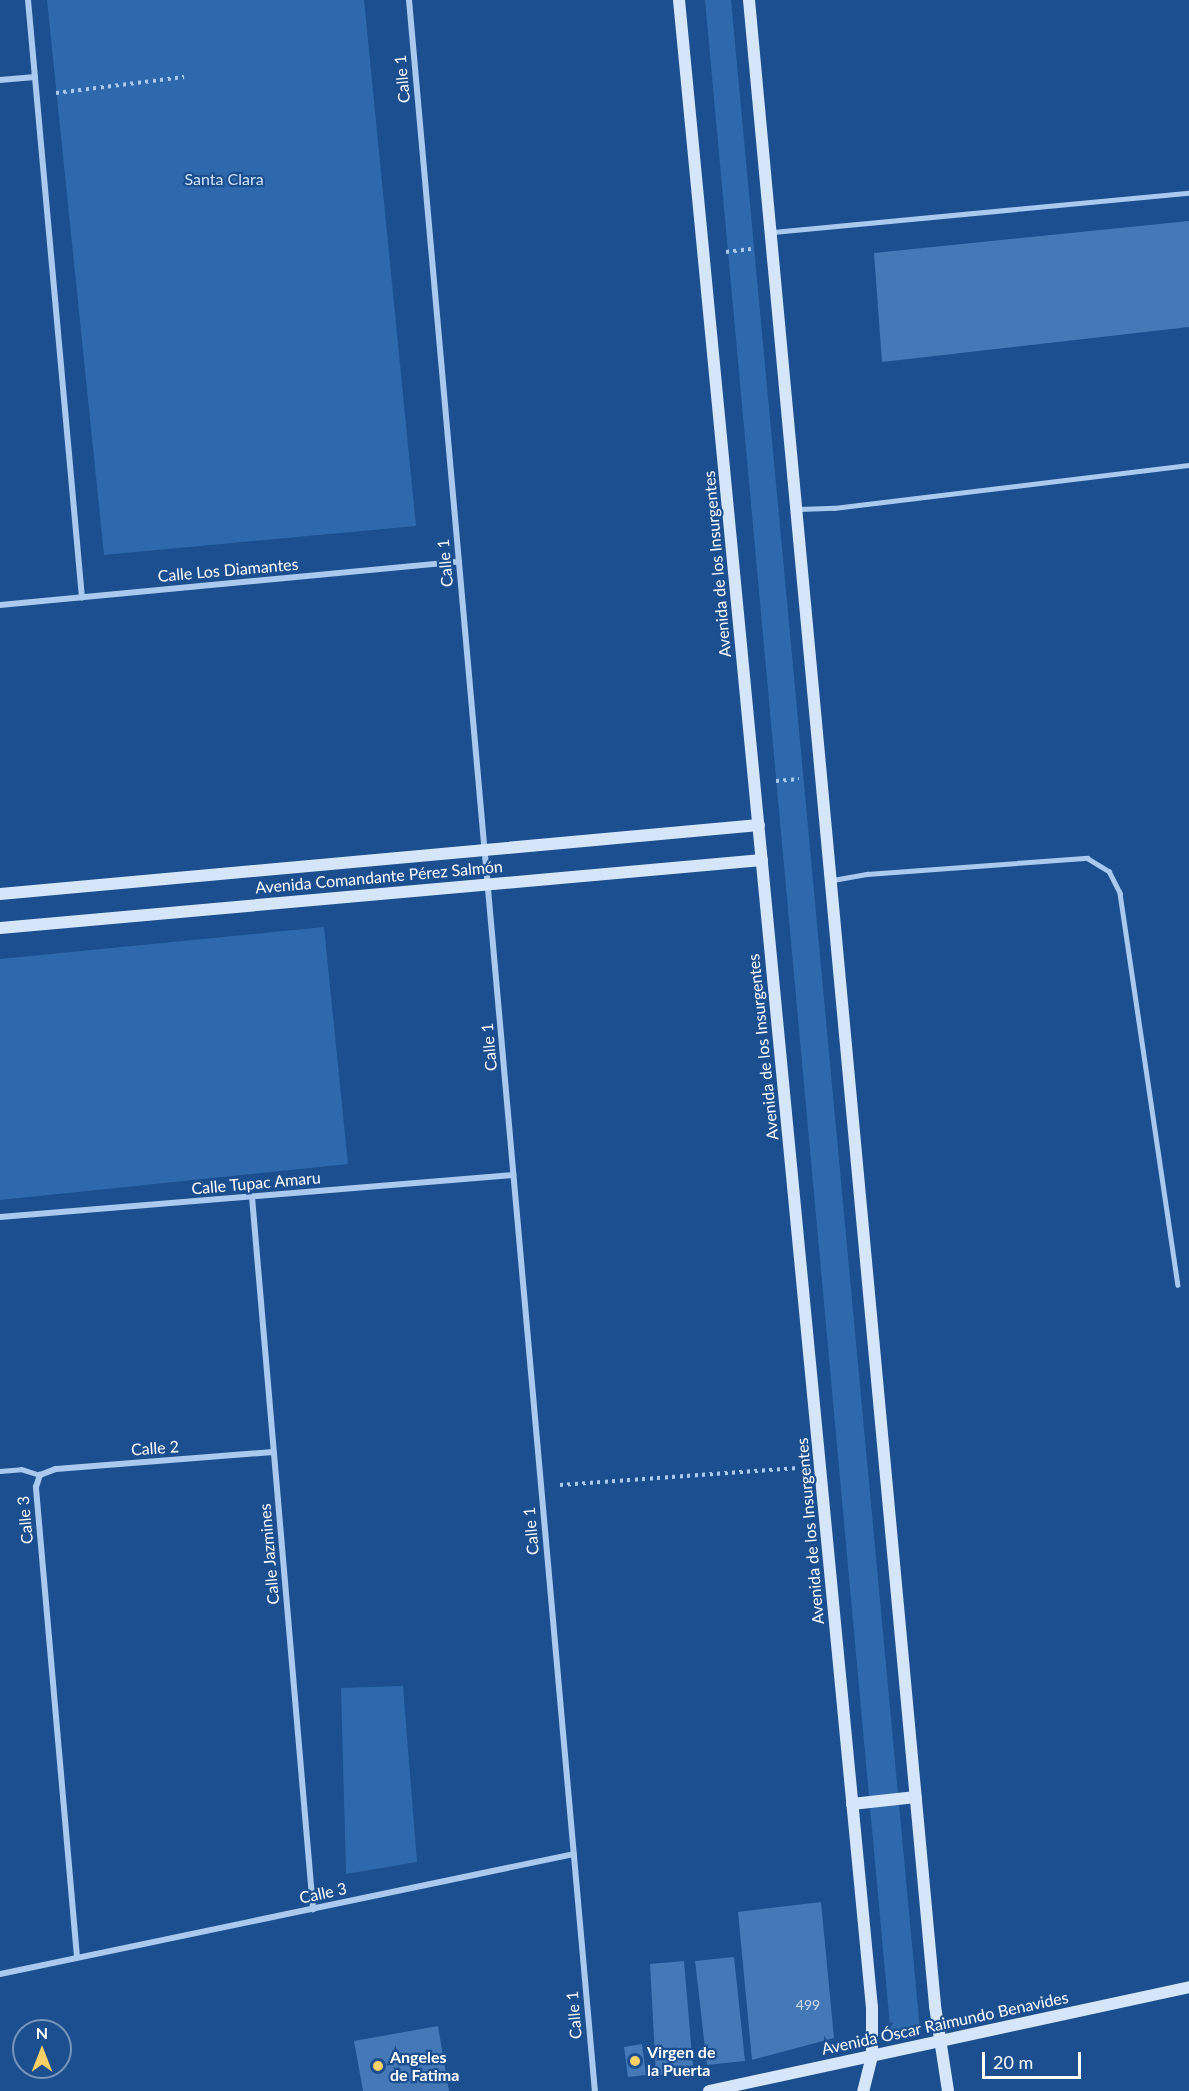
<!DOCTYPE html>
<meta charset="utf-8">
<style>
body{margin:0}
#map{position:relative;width:1189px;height:2091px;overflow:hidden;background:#1b4f8f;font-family:Lato,sans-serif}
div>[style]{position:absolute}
.green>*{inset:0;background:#2e69ad}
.building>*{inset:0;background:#4478b7}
.path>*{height:4px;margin-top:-2px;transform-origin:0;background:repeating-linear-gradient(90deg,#a9c9ee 0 3px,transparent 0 7.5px)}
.service>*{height:4.5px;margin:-2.25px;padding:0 2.25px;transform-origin:2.25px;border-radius:2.25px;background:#a9c9ee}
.pedestrian>*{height:5px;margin:-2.5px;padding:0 2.5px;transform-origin:2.5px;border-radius:2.5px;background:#a9c9ee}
.minor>*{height:6px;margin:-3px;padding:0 3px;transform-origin:3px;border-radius:3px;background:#a9c9ee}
.secondary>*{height:12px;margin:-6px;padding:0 6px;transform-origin:6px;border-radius:6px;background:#d6e6fa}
.dots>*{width:16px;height:16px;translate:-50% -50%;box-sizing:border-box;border:3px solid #1b4f8f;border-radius:50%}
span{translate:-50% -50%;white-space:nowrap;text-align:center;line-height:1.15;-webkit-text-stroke:4.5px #1b4f8f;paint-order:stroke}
.number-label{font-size:14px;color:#d0dded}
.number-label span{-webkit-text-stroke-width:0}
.street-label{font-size:16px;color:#fff}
.park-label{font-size:16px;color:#cfe3fa}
.poi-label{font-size:16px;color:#fff;font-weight:700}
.left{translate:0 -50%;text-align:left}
.north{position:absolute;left:12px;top:2019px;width:60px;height:60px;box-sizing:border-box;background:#1b4f8f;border:2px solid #7695bc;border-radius:50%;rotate:0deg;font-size:16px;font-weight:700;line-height:24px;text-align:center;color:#fff}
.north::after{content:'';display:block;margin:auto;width:21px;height:27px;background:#ffd166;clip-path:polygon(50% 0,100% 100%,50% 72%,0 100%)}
.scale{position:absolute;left:982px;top:2052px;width:99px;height:27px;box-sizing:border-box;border:3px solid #fff;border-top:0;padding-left:8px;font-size:18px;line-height:21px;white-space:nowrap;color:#fff;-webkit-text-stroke:4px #1b4f8f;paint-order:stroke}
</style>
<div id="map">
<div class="green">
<i style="clip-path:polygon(47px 0,364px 0,416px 526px,104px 555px)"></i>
<i style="clip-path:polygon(705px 0,731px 0,920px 2030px,891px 2037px)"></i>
<i style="clip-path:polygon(324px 927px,348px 1164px,0 1200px,0 959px)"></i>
<i style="clip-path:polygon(403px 1686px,417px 1862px,346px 1874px,341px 1688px)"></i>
</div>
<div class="building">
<i style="clip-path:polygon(1189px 221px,1189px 327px,882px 362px,874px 253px)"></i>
<i style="clip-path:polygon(821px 1902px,834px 2038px,752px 2060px,738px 1912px)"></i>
<i style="clip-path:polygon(734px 1957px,745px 2061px,707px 2065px,695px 1961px)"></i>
<i style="clip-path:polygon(684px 1961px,693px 2067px,656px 2076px,650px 1964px)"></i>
<i style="clip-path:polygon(438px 2026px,449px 2091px,363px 2091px,354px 2041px)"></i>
<i style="clip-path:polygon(642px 2044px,646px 2075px,628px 2077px,624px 2047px)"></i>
</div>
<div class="path">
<i style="left:56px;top:93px;width:129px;rotate:-7.1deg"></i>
<i style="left:726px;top:252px;width:25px;rotate:-7deg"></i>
<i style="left:776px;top:781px;width:23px;rotate:-5deg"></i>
<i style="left:560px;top:1485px;width:239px;rotate:-4.1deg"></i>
</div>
<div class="service">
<i style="left:773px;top:232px;width:418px;rotate:-5.4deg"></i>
<i style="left:799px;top:509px;width:35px;rotate:-2deg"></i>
<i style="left:834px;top:508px;width:358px;rotate:-6.9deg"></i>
<i style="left:833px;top:880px;width:35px;rotate:-10deg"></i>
<i style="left:867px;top:874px;width:221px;rotate:-4.2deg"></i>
<i style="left:1087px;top:858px;width:26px;rotate:31deg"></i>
<i style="left:1109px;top:871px;width:25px;rotate:63deg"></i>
<i style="left:1120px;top:893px;width:396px;rotate:81.6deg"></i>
</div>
<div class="pedestrian">
<i style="left:0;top:1471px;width:21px;rotate:-5deg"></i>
<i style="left:21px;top:1469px;width:20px;rotate:18deg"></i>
</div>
<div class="minor">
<i style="left:28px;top:0;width:600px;rotate:84.84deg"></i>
<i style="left:409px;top:0;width:2099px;rotate:84.92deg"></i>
<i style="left:0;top:80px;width:35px;rotate:-5deg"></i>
<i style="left:0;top:605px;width:461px;rotate:-5.4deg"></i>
<i style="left:252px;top:1197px;width:715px;rotate:85.1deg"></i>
<i style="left:0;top:1217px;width:515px;rotate:-4.68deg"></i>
<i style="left:77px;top:1957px;width:472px;rotate:-95deg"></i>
<i style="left:36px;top:1487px;width:13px;rotate:-72deg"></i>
<i style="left:40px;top:1475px;width:17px;rotate:-21deg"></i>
<i style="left:56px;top:1469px;width:218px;rotate:-4.5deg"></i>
<i style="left:0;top:1974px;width:586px;rotate:-11.81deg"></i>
</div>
<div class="secondary">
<i style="left:679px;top:0;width:2016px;rotate:84.51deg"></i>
<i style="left:872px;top:2007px;width:49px;rotate:90deg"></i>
<i style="left:872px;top:2056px;width:36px;rotate:104deg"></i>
<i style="left:749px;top:0;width:2015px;rotate:84.7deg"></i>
<i style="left:935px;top:2006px;width:86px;rotate:81.3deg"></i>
<i style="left:0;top:894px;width:762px;rotate:-5.19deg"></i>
<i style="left:0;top:928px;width:765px;rotate:-5.1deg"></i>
<i style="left:852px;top:1804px;width:64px;rotate:-6.2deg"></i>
<i style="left:709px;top:2091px;width:491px;rotate:-12.2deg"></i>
</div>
<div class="dots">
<i style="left:635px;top:2061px;background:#ffd166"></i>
<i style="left:378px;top:2066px;background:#ffd166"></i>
</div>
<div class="number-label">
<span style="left:808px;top:2005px">499</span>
</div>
<div class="street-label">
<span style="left:402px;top:79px;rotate:-95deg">Calle 1</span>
<span style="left:445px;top:563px;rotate:-95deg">Calle 1</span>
<span style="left:717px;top:564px;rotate:-95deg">Avenida de los Insurgentes</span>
<span style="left:228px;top:570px;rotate:-5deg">Calle Los Diamantes</span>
<span style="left:379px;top:877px;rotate:-5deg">Avenida Comandante Pérez Salmón</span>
<span style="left:489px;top:1047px;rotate:-95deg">Calle 1</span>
<span style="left:763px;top:1047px;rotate:-96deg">Avenida de los Insurgentes</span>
<span style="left:256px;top:1183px;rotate:-5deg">Calle Tupac Amaru</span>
<span style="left:155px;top:1448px;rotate:-4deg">Calle 2</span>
<span style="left:25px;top:1520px;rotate:-95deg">Calle 3</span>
<span style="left:531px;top:1531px;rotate:-95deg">Calle 1</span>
<span style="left:810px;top:1531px;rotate:-95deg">Avenida de los Insurgentes</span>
<span style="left:269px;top:1554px;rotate:-95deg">Calle Jazmines</span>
<span style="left:323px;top:1893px;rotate:-12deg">Calle 3</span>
<span style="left:574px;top:2015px;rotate:-95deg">Calle 1</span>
<span style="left:945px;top:2023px;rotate:-12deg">Avenida Óscar Raimundo Benavides</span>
</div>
<div class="park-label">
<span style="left:224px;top:179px">Santa Clara</span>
</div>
<div class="poi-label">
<span class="left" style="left:647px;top:2061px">Virgen de<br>la Puerta</span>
<span class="left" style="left:390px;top:2066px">Angeles<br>de Fatima</span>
</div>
<div class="north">N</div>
<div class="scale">20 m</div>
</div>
